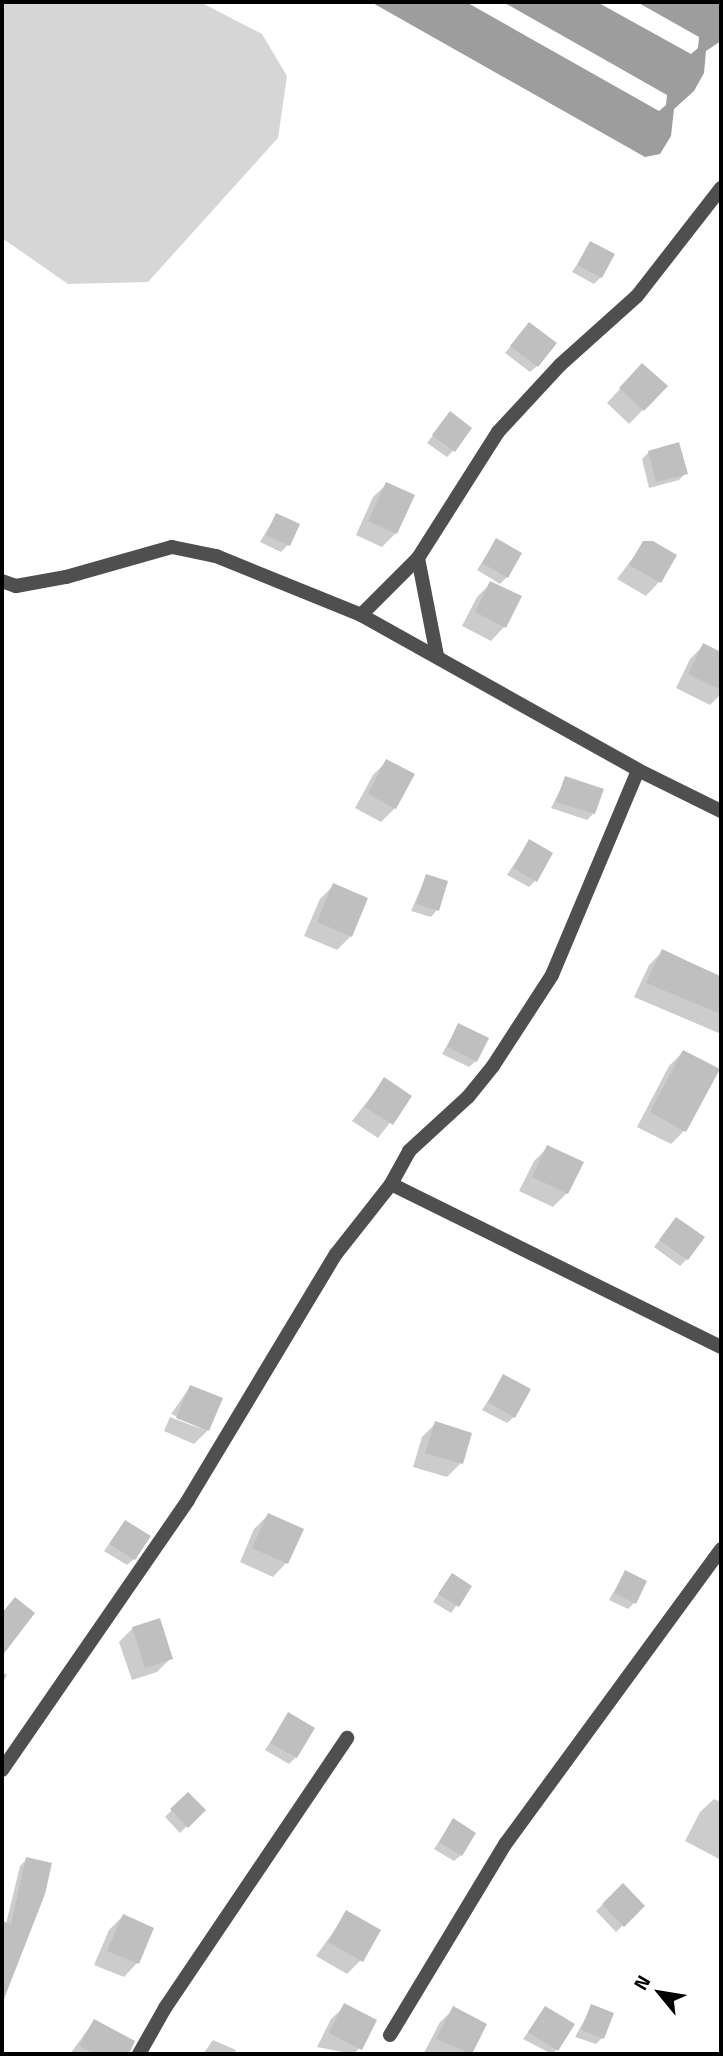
<!DOCTYPE html>
<style>
body{margin:0}
#map{position:relative;width:723px;height:2056px;overflow:hidden;background:#fff;font-family:"Titillium Web",sans-serif}
div>[style]{position:absolute}
.green>*{inset:0;background:#d6d6d6}
.water>*{inset:0;background:#9d9d9d}
.shadow>*{inset:0;background:#0003}
.building>*{inset:0;background:#bfbfbf}
.minor>*{height:14px;margin:-7px;padding:0 7px;transform-origin:7px;border-radius:7px;background:#4f4f4f}
span{translate:-50% -50%;white-space:nowrap;text-align:center;line-height:1.15;-webkit-text-stroke:5px #fff;paint-order:stroke}
.frame{position:absolute;inset:0;border:4px solid #000;pointer-events:none}
.north{position:absolute;left:625px;top:1958px;width:70px;height:70px;-webkit-text-stroke:5px #fff;paint-order:stroke;rotate:300deg;font-size:19px;font-weight:700;line-height:28px;text-align:center;color:#000}
.north::after{content:'';display:block;margin:auto;width:24px;height:32px;background:#000;clip-path:polygon(50% 0,100% 100%,50% 72%,0 100%)}
</style>
<div id="map">
<div class="green">
<i style="clip-path:polygon(2px 2px,200px 2px,262px 34px,287px 76px,278px 138px,148px 282px,68px 284px,2px 238px)"></i>
</div>
<div class="water">
<i style="clip-path:polygon(371px 2px,466px 2px,659px 111px,666px 105px,667px 95px,503px 2px,597px 2px,691px 54px,698px 48px,699px 37px,637px 2px,721px 2px,721px 41px,706px 51px,704px 73px,694px 91px,674px 109px,671px 136px,660px 154px,645px 157px)"></i>
</div>
<div class="shadow">
<i style="clip-path:polygon(591px 243px,601px 277px,594px 284px,572px 272px)"></i>
<i style="clip-path:polygon(523px 331px,537px 366px,530px 372px,505px 353px)"></i>
<i style="clip-path:polygon(629px 379px,665px 387px,629px 424px,607px 403px)"></i>
<i style="clip-path:polygon(450px 413px,453px 451px,447px 457px,427px 443px)"></i>
<i style="clip-path:polygon(649px 452px,686px 473px,679px 480px,649px 488px,642px 459px)"></i>
<i style="clip-path:polygon(387px 484px,396px 533px,382px 547px,356px 535px,373px 497px)"></i>
<i style="clip-path:polygon(276px 515px,288px 545px,281px 552px,260px 542px)"></i>
<i style="clip-path:polygon(496px 541px,507px 577px,500px 584px,477px 570px)"></i>
<i style="clip-path:polygon(644px 543px,659px 582px,646px 596px,617px 579px)"></i>
<i style="clip-path:polygon(491px 583px,504px 627px,491px 641px,462px 626px,477px 597px)"></i>
<i style="clip-path:polygon(704px 645px,721px 654px,721px 694px,710px 705px,676px 688px,690px 659px)"></i>
<i style="clip-path:polygon(387px 761px,395px 808px,381px 822px,355px 808px,373px 775px)"></i>
<i style="clip-path:polygon(566px 778px,594px 813px,587px 820px,551px 808px)"></i>
<i style="clip-path:polygon(529px 841px,535px 881px,529px 887px,507px 875px)"></i>
<i style="clip-path:polygon(426px 876px,437px 910px,431px 917px,411px 911px)"></i>
<i style="clip-path:polygon(334px 885px,351px 936px,337px 950px,304px 936px,320px 899px)"></i>
<i style="clip-path:polygon(663px 951px,721px 976px,721px 1034px,634px 997px,649px 965px)"></i>
<i style="clip-path:polygon(458px 1026px,476px 1061px,469px 1067px,442px 1054px)"></i>
<i style="clip-path:polygon(683px 1052px,684px 1131px,671px 1144px,637px 1127px,669px 1066px)"></i>
<i style="clip-path:polygon(384px 1080px,410px 1097px,378px 1138px,352px 1121px)"></i>
<i style="clip-path:polygon(548px 1147px,581px 1163px,567px 1193px,553px 1207px,519px 1191px,534px 1161px)"></i>
<i style="clip-path:polygon(676px 1219px,687px 1259px,680px 1266px,654px 1247px)"></i>
<i style="clip-path:polygon(504px 1376px,514px 1417px,507px 1423px,482px 1410px)"></i>
<i style="clip-path:polygon(190px 1387px,208px 1430px,194px 1444px,164px 1431px,170px 1417px,204px 1430px,171px 1414px)"></i>
<i style="clip-path:polygon(436px 1423px,461px 1463px,447px 1477px,413px 1467px,422px 1437px)"></i>
<i style="clip-path:polygon(268px 1515px,286px 1563px,273px 1577px,240px 1562px,254px 1529px)"></i>
<i style="clip-path:polygon(125px 1522px,134px 1559px,127px 1565px,104px 1551px)"></i>
<i style="clip-path:polygon(625px 1572px,634px 1603px,628px 1609px,609px 1600px)"></i>
<i style="clip-path:polygon(452px 1575px,470px 1587px,451px 1613px,433px 1602px)"></i>
<i style="clip-path:polygon(133px 1628px,171px 1658px,157px 1672px,132px 1680px,119px 1642px)"></i>
<i style="clip-path:polygon(2px 1672px,7px 1675px,2px 1684px)"></i>
<i style="clip-path:polygon(289px 1714px,296px 1757px,289px 1764px,265px 1750px)"></i>
<i style="clip-path:polygon(188px 1794px,203px 1810px,180px 1833px,165px 1817px)"></i>
<i style="clip-path:polygon(714px 1799px,721px 1802px,721px 1860px,685px 1841px,700px 1812px)"></i>
<i style="clip-path:polygon(453px 1821px,461px 1855px,454px 1861px,434px 1849px)"></i>
<i style="clip-path:polygon(27px 1859px,11px 1966px,2px 1962px,2px 1923px,6px 1924px,20px 1866px)"></i>
<i style="clip-path:polygon(622px 1886px,643px 1906px,616px 1932px,596px 1911px)"></i>
<i style="clip-path:polygon(347px 1913px,361px 1960px,347px 1974px,316px 1956px)"></i>
<i style="clip-path:polygon(123px 1916px,137px 1963px,124px 1977px,94px 1965px,109px 1930px)"></i>
<i style="clip-path:polygon(345px 2006px,363px 2045px,353px 2054px,317px 2047px,331px 2019px)"></i>
<i style="clip-path:polygon(592px 2006px,602px 2038px,596px 2044px,575px 2037px)"></i>
<i style="clip-path:polygon(545px 2008px,557px 2049px,552px 2054px,523px 2039px)"></i>
<i style="clip-path:polygon(454px 2009px,485px 2025px,470px 2054px,424px 2053px,440px 2022px)"></i>
<i style="clip-path:polygon(94px 2021px,129px 2040px,121px 2054px,70px 2054px)"></i>
<i style="clip-path:polygon(213px 2040px,236px 2050px,234px 2054px,203px 2054px)"></i>
</div>
<div class="building">
<i style="clip-path:polygon(590px 241px,615px 254px,602px 278px,577px 265px)"></i>
<i style="clip-path:polygon(529px 322px,557px 343px,538px 367px,510px 346px)"></i>
<i style="clip-path:polygon(642px 363px,668px 386px,644px 411px,619px 388px)"></i>
<i style="clip-path:polygon(450px 411px,472px 428px,455px 452px,432px 435px)"></i>
<i style="clip-path:polygon(679px 442px,688px 474px,656px 482px,648px 451px)"></i>
<i style="clip-path:polygon(386px 482px,415px 495px,397px 534px,368px 521px)"></i>
<i style="clip-path:polygon(276px 513px,300px 524px,290px 546px,266px 535px)"></i>
<i style="clip-path:polygon(496px 538px,522px 553px,508px 578px,482px 563px)"></i>
<i style="clip-path:polygon(643px 541px,653px 541px,677px 555px,661px 583px,629px 565px)"></i>
<i style="clip-path:polygon(490px 581px,522px 596px,506px 628px,475px 612px)"></i>
<i style="clip-path:polygon(703px 643px,721px 652px,721px 690px,688px 674px)"></i>
<i style="clip-path:polygon(386px 759px,415px 774px,396px 809px,368px 794px)"></i>
<i style="clip-path:polygon(565px 776px,604px 789px,595px 814px,556px 802px)"></i>
<i style="clip-path:polygon(529px 839px,553px 853px,537px 882px,513px 868px)"></i>
<i style="clip-path:polygon(426px 874px,448px 881px,439px 911px,416px 904px)"></i>
<i style="clip-path:polygon(333px 883px,368px 898px,352px 937px,317px 922px)"></i>
<i style="clip-path:polygon(662px 949px,721px 977px,721px 1014px,646px 983px)"></i>
<i style="clip-path:polygon(458px 1023px,489px 1038px,477px 1062px,447px 1047px)"></i>
<i style="clip-path:polygon(683px 1050px,720px 1069px,686px 1132px,650px 1112px)"></i>
<i style="clip-path:polygon(384px 1077px,412px 1096px,393px 1125px,365px 1107px)"></i>
<i style="clip-path:polygon(547px 1145px,584px 1162px,568px 1194px,532px 1177px)"></i>
<i style="clip-path:polygon(676px 1217px,705px 1237px,688px 1260px,659px 1240px)"></i>
<i style="clip-path:polygon(503px 1374px,531px 1389px,515px 1418px,488px 1402px)"></i>
<i style="clip-path:polygon(190px 1385px,223px 1398px,209px 1431px,176px 1418px)"></i>
<i style="clip-path:polygon(435px 1421px,472px 1433px,463px 1464px,425px 1453px)"></i>
<i style="clip-path:polygon(268px 1513px,304px 1529px,288px 1564px,252px 1548px)"></i>
<i style="clip-path:polygon(125px 1520px,151px 1536px,135px 1560px,109px 1544px)"></i>
<i style="clip-path:polygon(625px 1570px,647px 1581px,636px 1604px,614px 1593px)"></i>
<i style="clip-path:polygon(452px 1573px,472px 1586px,459px 1607px,438px 1594px)"></i>
<i style="clip-path:polygon(15px 1597px,35px 1613px,2px 1656px,2px 1613px)"></i>
<i style="clip-path:polygon(160px 1618px,173px 1659px,145px 1668px,132px 1627px)"></i>
<i style="clip-path:polygon(288px 1712px,315px 1728px,297px 1758px,270px 1743px)"></i>
<i style="clip-path:polygon(188px 1792px,206px 1810px,188px 1828px,170px 1809px)"></i>
<i style="clip-path:polygon(453px 1818px,476px 1833px,462px 1856px,439px 1842px)"></i>
<i style="clip-path:polygon(26px 1857px,52px 1863px,45px 1894px,4px 1999px,2px 1921px,11px 1924px)"></i>
<i style="clip-path:polygon(623px 1883px,645px 1906px,624px 1927px,602px 1904px)"></i>
<i style="clip-path:polygon(346px 1910px,381px 1930px,363px 1962px,328px 1942px)"></i>
<i style="clip-path:polygon(123px 1914px,154px 1928px,139px 1964px,107px 1951px)"></i>
<i style="clip-path:polygon(344px 2003px,377px 2020px,362px 2050px,329px 2033px)"></i>
<i style="clip-path:polygon(591px 2004px,614px 2013px,604px 2039px,581px 2030px)"></i>
<i style="clip-path:polygon(453px 2006px,487px 2024px,472px 2054px,436px 2039px)"></i>
<i style="clip-path:polygon(545px 2006px,575px 2024px,558px 2051px,528px 2032px)"></i>
<i style="clip-path:polygon(94px 2019px,135px 2041px,129px 2054px,95px 2054px,79px 2046px)"></i>
</div>
<div class="minor">
<i style="left:418px;top:558px;width:100px;rotate:79deg"></i>
<i style="left:2px;top:581px;width:15px;rotate:20deg"></i>
<i style="left:16px;top:586px;width:51px;rotate:-10.2deg"></i>
<i style="left:66px;top:577px;width:110px;rotate:-15.8deg"></i>
<i style="left:172px;top:547px;width:45px;rotate:11.6deg"></i>
<i style="left:216px;top:556px;width:157px;rotate:22.1deg"></i>
<i style="left:361px;top:615px;width:317px;rotate:29.2deg"></i>
<i style="left:638px;top:770px;width:93px;rotate:26.3deg"></i>
<i style="left:361px;top:615px;width:81px;rotate:-45deg"></i>
<i style="left:418px;top:558px;width:149px;rotate:-57.6deg"></i>
<i style="left:498px;top:432px;width:91px;rotate:-47.2deg"></i>
<i style="left:560px;top:365px;width:103px;rotate:-41.9deg"></i>
<i style="left:637px;top:296px;width:137px;rotate:-52.1deg"></i>
<i style="left:391px;top:1184px;width:368px;rotate:26.3deg"></i>
<i style="left:2px;top:1770px;width:328px;rotate:-55.4deg"></i>
<i style="left:188px;top:1500px;width:287px;rotate:-59deg"></i>
<i style="left:336px;top:1254px;width:89px;rotate:-51.8deg"></i>
<i style="left:391px;top:1184px;width:38px;rotate:-61deg"></i>
<i style="left:409px;top:1151px;width:80px;rotate:-42.5deg"></i>
<i style="left:468px;top:1097px;width:40px;rotate:-51deg"></i>
<i style="left:493px;top:1066px;width:108px;rotate:-57deg"></i>
<i style="left:552px;top:975px;width:222px;rotate:-67.2deg"></i>
<i style="left:390px;top:2035px;width:224px;rotate:-58.9deg"></i>
<i style="left:506px;top:1843px;width:364px;rotate:-53.8deg"></i>
<i style="left:139px;top:2054px;width:53px;rotate:-60.5deg"></i>
<i style="left:165px;top:2008px;width:326px;rotate:-56deg"></i>
</div>
<div class="frame"></div>
<div class="north">N</div>
</div>
